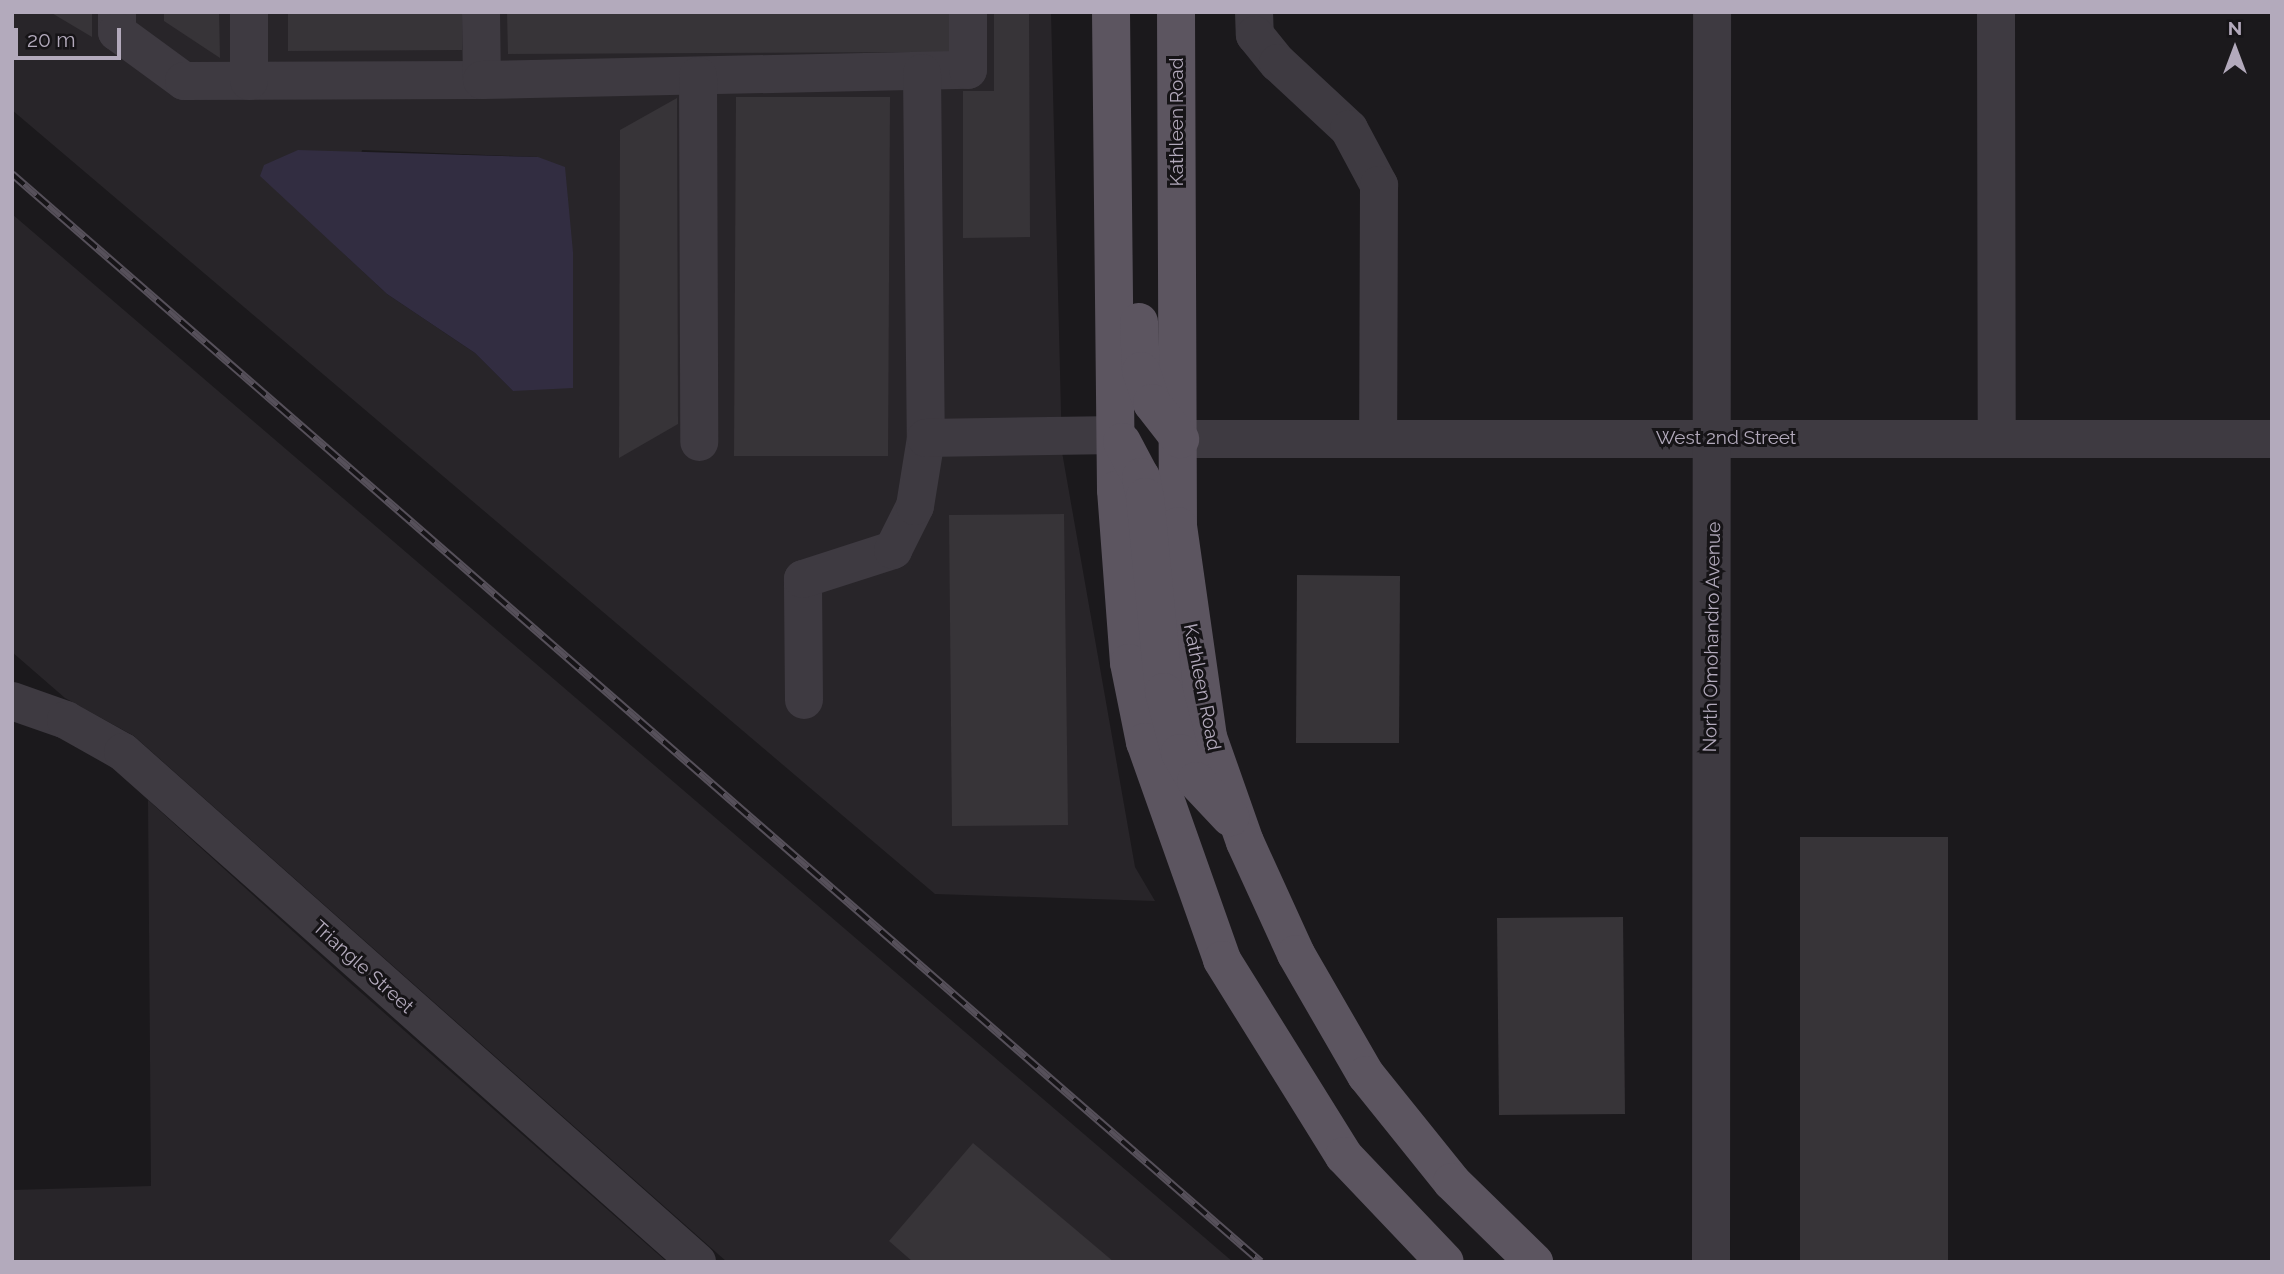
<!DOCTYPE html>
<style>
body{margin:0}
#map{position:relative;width:2284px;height:1274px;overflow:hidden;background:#1b191c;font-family:Raleway,sans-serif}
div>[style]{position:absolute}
.built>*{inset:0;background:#282529}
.water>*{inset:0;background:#322d41}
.building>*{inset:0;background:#373438}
.minor>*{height:38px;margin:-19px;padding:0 19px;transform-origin:19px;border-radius:19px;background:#3e3a41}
.major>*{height:38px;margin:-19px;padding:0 19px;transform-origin:19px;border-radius:19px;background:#5c5560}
.rail>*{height:8px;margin-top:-4px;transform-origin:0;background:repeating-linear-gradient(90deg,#161417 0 16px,#56505a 0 32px);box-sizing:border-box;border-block:2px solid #56505a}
span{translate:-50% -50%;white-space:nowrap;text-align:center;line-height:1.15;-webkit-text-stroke:6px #161417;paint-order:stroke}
.street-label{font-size:19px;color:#b3aabc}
.frame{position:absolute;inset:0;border:14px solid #b3aabc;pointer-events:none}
.north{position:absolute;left:2200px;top:14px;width:70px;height:70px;-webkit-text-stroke:5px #161417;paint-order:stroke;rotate:0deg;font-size:19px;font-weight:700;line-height:28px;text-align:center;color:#b3aabc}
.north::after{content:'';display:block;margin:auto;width:24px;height:32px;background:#b3aabc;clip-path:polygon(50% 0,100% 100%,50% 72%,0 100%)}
.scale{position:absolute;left:14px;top:28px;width:107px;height:32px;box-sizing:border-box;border:4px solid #b3aabc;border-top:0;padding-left:9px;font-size:21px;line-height:24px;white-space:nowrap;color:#b3aabc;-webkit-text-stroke:5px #161417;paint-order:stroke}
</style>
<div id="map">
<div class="built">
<i style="clip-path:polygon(evenodd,12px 12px,1051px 12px,1062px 452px,1135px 867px,1155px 901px,935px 894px,12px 110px,12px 12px,362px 150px,538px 157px,573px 252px,513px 391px,475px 353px,387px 294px,341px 251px,362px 150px)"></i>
<i style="clip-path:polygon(12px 214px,1233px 1262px,727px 1262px,134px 736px,65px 698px,12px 652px)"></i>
<i style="clip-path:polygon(148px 800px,348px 981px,667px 1262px,12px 1262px,12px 1190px,151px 1186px)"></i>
</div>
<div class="water">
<i style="clip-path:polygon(298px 150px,538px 157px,565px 167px,573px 252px,573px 388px,513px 391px,475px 353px,387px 294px,260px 176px,264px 165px)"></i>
</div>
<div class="building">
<i style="clip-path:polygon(50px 12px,92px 12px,92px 37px)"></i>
<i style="clip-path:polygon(164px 12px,219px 12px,220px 58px,164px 21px)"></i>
<i style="clip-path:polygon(288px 12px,462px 12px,462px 50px,288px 51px)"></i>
<i style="clip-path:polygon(507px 12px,949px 12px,949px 52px,508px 54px)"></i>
<i style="clip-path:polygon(994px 12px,1029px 12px,1030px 237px,963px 238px,963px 91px,994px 91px)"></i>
<i style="clip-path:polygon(736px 97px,890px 97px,888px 456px,734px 456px)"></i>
<i style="clip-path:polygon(677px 98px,678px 424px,619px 458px,620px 130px)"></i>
<i style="clip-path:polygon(1064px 514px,1068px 825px,952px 826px,949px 515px)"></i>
<i style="clip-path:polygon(1297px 575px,1400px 576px,1399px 743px,1296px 743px)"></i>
<i style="clip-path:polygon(1800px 837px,1948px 837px,1948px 1262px,1800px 1262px)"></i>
<i style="clip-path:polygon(1623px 917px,1625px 1114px,1499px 1115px,1497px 918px)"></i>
<i style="clip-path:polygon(973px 1143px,1114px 1262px,913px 1262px,889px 1241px)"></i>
</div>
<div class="minor">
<i style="left:117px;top:12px;width:20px;rotate:90deg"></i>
<i style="left:117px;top:32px;width:83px;rotate:36.2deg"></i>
<i style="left:184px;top:81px;width:298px;rotate:-0.2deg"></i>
<i style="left:249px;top:12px;width:69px;rotate:90deg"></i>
<i style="left:481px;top:12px;width:68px;rotate:89.2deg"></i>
<i style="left:482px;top:80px;width:486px;rotate:-1.2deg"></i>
<i style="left:968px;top:70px;width:58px;rotate:-90deg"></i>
<i style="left:1254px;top:12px;width:23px;rotate:88deg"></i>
<i style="left:1255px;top:35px;width:36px;rotate:51deg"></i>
<i style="left:1278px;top:63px;width:97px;rotate:42.9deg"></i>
<i style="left:1349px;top:129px;width:64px;rotate:61.8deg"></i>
<i style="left:1379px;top:185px;width:254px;rotate:90.2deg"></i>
<i style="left:1996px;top:12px;width:427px;rotate:89.9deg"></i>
<i style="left:922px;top:73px;width:365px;rotate:89.4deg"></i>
<i style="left:698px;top:76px;width:366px;rotate:89.8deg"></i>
<i style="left:1180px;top:439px;width:1092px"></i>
<i style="left:804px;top:700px;width:121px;rotate:-90.5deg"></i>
<i style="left:803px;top:579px;width:95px;rotate:-17.9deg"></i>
<i style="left:893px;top:550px;width:49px;rotate:-63.4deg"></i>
<i style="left:915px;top:506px;width:69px;rotate:-80.8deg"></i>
<i style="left:926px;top:438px;width:191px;rotate:-0.9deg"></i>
<i style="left:12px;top:701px;width:57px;rotate:19.4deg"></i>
<i style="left:66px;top:720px;width:65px;rotate:29.3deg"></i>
<i style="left:123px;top:752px;width:768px;rotate:41.62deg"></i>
<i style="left:1711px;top:1262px;width:1250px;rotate:-89.95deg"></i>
</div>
<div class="major">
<i style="left:1111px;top:12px;width:478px;rotate:89.4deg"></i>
<i style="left:1116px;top:490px;width:173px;rotate:85.7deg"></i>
<i style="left:1129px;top:663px;width:81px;rotate:78.6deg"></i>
<i style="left:1145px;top:742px;width:231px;rotate:70.5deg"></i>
<i style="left:1222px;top:960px;width:231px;rotate:58.1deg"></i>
<i style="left:1344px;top:1156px;width:146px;rotate:46.4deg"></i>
<i style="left:1176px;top:12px;width:514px;rotate:89.78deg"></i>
<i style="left:1178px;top:526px;width:213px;rotate:81.9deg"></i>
<i style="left:1208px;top:737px;width:111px;rotate:70.6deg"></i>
<i style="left:1245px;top:842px;width:123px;rotate:65.5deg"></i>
<i style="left:1296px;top:954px;width:140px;rotate:60deg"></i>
<i style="left:1366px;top:1075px;width:137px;rotate:51.2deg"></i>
<i style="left:1452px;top:1182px;width:115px;rotate:44.3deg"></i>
<i style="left:1139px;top:322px;width:49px;rotate:87.7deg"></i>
<i style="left:1141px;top:371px;width:34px;rotate:71deg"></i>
<i style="left:1152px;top:403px;width:46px;rotate:52.1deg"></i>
<i style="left:1122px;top:442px;width:40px;rotate:62deg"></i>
<i style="left:1141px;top:477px;width:20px;rotate:79deg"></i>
<i style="left:1145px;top:497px;width:196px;rotate:84.4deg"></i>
<i style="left:1164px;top:692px;width:63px;rotate:75.3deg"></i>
<i style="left:1180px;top:753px;width:32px;rotate:60deg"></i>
<i style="left:1196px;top:781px;width:50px;rotate:46.6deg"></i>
</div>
<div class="rail">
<i style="left:12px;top:174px;width:1656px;rotate:41.06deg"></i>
</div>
<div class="street-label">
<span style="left:1177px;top:122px;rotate:-90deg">Kathleen Road</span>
<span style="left:1726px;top:438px">West 2nd Street</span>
<span style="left:1712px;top:637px;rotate:-89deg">North Omohandro Avenue</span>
<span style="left:1202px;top:687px;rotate:79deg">Kathleen Road</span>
<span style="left:363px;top:967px;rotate:42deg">Triangle Street</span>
</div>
<div class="frame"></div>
<div class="north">N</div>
<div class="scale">20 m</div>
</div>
